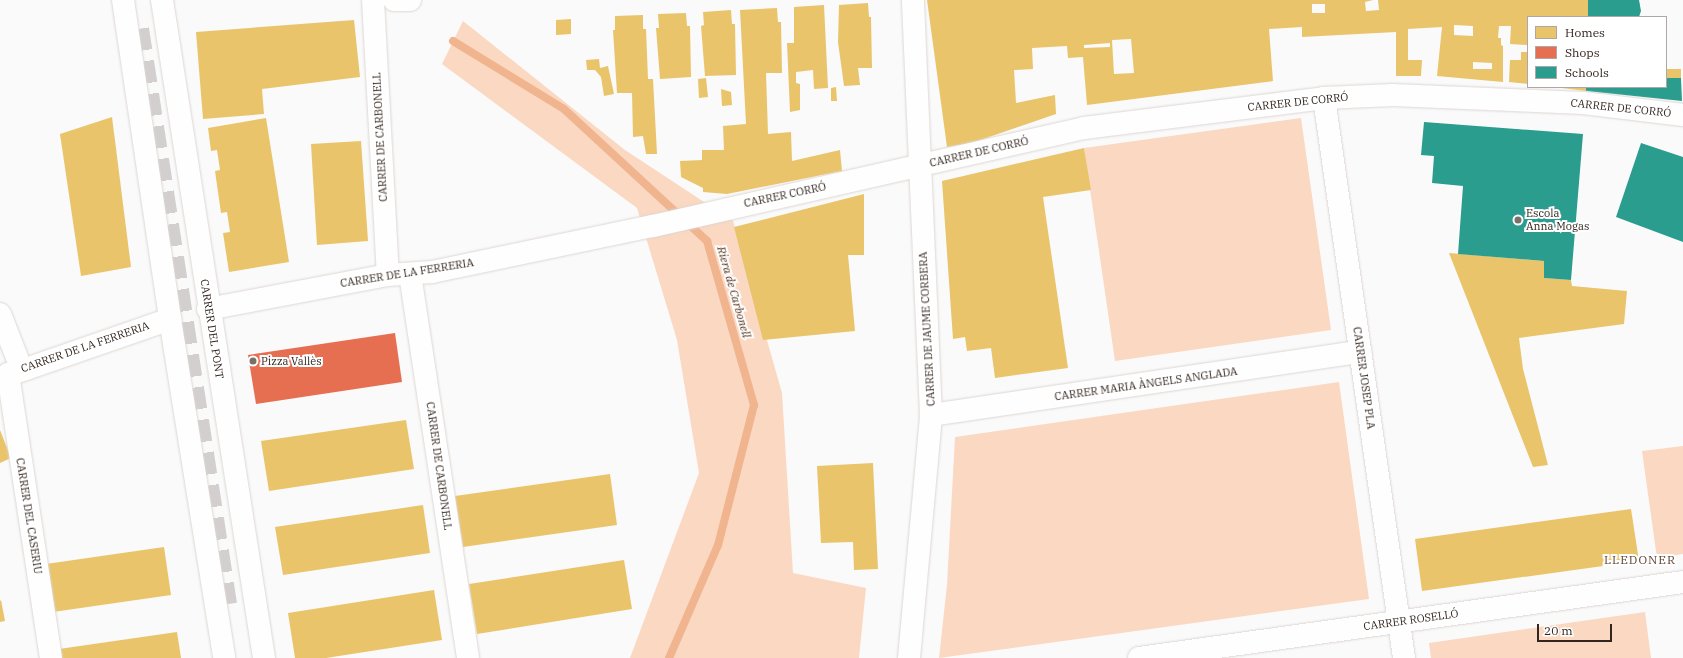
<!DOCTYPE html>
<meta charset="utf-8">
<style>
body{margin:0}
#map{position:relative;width:1683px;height:658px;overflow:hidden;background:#fafafa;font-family:"IBM Plex Serif",serif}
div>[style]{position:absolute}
.green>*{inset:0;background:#fbd8c2}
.homes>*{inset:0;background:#e9c46a}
.shops>*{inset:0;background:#e76f51}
.schools>*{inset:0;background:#2a9d8f}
.stream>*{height:8px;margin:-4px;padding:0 4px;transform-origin:4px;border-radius:4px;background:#f0b58e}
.highway-tunnel>*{height:22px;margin-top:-11px;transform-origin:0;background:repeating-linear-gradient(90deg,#d2cfce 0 22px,transparent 0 33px)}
.roads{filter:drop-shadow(0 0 1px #ddd6d2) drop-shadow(0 0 1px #ddd6d2)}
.minor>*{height:22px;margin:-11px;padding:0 11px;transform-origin:11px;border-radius:11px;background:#fefefe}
.dots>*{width:11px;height:11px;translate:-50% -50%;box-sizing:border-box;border:2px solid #fff;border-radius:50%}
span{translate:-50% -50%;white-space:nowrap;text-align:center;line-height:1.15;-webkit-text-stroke:4px #fff;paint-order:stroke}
.street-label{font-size:11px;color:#32251d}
.poi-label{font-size:11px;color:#32251d}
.left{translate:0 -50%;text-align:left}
.water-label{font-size:12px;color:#54311a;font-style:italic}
.neighbourhood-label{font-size:12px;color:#604433;letter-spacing:1px}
.legend{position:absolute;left:1527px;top:16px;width:140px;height:72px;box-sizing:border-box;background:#fff;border:1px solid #ada8a5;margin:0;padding:5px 7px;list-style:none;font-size:12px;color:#32251d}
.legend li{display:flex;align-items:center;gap:8px;height:20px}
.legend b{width:20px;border:1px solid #ada8a5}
.scale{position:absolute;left:1537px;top:624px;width:75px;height:18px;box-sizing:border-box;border:2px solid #32251d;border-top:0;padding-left:5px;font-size:12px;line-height:14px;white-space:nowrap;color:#32251d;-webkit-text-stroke:3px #fff;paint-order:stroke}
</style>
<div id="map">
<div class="green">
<i style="clip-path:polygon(463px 21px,625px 150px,733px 221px,782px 393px,793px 573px,866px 588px,859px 658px,630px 658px,699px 473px,677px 340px,637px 208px,442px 64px)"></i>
<i style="clip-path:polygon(1301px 118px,1331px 330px,1115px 361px,1084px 148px)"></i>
<i style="clip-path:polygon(1339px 382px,1369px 599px,939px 658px,947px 585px,955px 437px)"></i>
<i style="clip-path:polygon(1683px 446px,1683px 554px,1657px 558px,1642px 451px)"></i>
<i style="clip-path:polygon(1645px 612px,1651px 658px,1431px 658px,1429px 643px)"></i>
</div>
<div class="homes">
<i style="clip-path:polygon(evenodd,927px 0,1373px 0,1365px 2px,1366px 11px,1379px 10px,1378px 0,1588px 0,1588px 17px,1528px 17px,1528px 45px,1510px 44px,1511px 26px,1499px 26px,1498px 38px,1501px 38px,1501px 45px,1503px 46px,1503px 82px,1437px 76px,1442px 27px,1408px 29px,1408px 60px,1422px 60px,1421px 76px,1396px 76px,1396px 32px,1302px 37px,1302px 27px,1269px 29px,1273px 81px,1087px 105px,1083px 57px,1068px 58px,1067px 46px,1032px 48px,1033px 69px,1014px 70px,1016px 103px,1055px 95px,1056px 114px,969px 144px,947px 147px,927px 0,1312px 4px,1325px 4px,1325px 13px,1312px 13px,1312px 4px,927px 0,1454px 25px,1473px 26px,1473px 36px,1454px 35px,1454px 25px,927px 0,1131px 39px,1134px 73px,1114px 74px,1112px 40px,1131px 39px,927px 0,1110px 43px,1110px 47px,1084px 48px,1084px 45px,1110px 43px,927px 0,1473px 62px,1492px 63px,1492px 69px,1473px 69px,1473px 62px)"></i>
<i style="clip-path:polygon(868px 3px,869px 17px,871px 17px,872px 68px,858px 68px,860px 85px,844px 86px,838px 42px,839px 5px)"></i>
<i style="clip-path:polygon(824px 5px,828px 88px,814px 89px,813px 70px,796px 72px,796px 83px,800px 84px,800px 110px,790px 112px,787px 43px,794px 43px,794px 7px)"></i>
<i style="clip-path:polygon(777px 8px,778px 22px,781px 22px,782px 73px,766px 73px,768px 134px,791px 132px,792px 161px,840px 150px,842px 171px,727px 194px,703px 192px,703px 188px,681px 177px,680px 161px,702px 160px,702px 150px,724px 150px,723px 126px,746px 124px,740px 10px)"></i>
<i style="clip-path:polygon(731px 10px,732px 24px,735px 24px,736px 75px,705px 76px,701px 26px,704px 25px,703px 12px)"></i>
<i style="clip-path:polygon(686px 13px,687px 26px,690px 26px,691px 77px,660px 79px,656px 28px,659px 28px,658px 14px)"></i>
<i style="clip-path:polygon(643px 15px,643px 29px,646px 29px,648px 79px,653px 79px,657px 154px,646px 154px,643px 136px,633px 137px,632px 93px,617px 93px,613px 30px,615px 30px,615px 16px)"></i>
<i style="clip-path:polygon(571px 19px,571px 34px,556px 35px,556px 20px)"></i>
<i style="clip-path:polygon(354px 20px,360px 77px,262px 89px,264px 114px,203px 119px,196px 32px)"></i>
<i style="clip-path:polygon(1521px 52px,1528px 52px,1528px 84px,1509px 82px,1510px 60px,1521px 60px)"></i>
<i style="clip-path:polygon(599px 59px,600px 68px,608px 66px,614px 94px,604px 96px,601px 77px,595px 70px,587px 70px,586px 60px)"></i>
<i style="clip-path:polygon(1666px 69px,1681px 69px,1681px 78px,1666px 78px)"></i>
<i style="clip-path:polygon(706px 78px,708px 97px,699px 98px,698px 79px)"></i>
<i style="clip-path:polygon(836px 87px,837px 101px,831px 101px,831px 88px)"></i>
<i style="clip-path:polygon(1562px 87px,1586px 87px,1586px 91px,1562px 88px)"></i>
<i style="clip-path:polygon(721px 89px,731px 92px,732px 105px,722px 106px)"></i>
<i style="clip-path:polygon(112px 117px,131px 267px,81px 276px,60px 134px)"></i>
<i style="clip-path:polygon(266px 118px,289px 262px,229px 272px,223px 233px,230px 232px,227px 212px,221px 213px,215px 171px,220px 170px,217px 150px,211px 151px,208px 128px)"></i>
<i style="clip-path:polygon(361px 141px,368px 241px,317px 245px,311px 144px)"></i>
<i style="clip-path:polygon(1084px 148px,1091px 190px,1043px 197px,1068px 368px,995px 378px,991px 348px,967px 351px,965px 337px,953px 339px,942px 181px)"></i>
<i style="clip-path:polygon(864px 194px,864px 255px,848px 255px,855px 331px,763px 340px,734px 227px)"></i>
<i style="clip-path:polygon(1449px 253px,1544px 261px,1544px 278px,1571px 280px,1572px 286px,1627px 291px,1624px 324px,1519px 338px,1523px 369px,1548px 465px,1533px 467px)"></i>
<i style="clip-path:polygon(406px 420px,414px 469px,269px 491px,261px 441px)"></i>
<i style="clip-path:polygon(0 430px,11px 458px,0 463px)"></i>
<i style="clip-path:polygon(873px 463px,878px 569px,854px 570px,853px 542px,821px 543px,817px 466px)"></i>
<i style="clip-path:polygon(610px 474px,617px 525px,463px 547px,455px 496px)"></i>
<i style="clip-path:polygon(423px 505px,430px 553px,283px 575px,275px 527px)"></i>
<i style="clip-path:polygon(1631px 509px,1639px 561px,1422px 591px,1415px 539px)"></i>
<i style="clip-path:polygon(164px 547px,171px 595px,46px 613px,39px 565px)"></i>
<i style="clip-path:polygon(624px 560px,632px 609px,477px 634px,469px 584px)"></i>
<i style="clip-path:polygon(434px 590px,442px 640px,326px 658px,295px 658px,288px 613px)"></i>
<i style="clip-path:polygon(1px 600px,5px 621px,0 622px,0 601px)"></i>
<i style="clip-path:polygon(177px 632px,181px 658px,53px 658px,52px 650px)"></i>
</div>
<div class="shops">
<i style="clip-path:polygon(395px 333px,402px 382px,256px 404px,248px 355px)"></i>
</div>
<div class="schools">
<i style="clip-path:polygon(1588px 0,1639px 0,1641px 11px,1639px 17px,1588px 17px)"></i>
<i style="clip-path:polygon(1666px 78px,1681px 78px,1682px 101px,1586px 91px,1586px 87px,1666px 87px)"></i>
<i style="clip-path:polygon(1424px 122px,1583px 134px,1571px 280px,1544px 278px,1544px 261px,1458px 254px,1463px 186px,1432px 183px,1434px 156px,1421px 155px)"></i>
<i style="clip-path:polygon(1641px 143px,1683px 157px,1683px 242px,1616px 217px)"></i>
</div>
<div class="stream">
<i style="left:453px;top:41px;width:130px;rotate:31.5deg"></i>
<i style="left:564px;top:109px;width:195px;rotate:42.7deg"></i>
<i style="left:707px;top:241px;width:171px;rotate:74deg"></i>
<i style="left:754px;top:405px;width:145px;rotate:104.4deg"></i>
<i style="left:718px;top:545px;width:123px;rotate:113.4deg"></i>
</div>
<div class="highway-tunnel">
<i style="left:138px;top:29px;width:582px;rotate:81.3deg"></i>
</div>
<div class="roads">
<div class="minor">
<i style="left:123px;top:0;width:322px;rotate:81.6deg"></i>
<i style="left:170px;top:319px;width:343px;rotate:80.9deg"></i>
<i style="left:162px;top:0;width:666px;rotate:81.19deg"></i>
<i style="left:373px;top:0;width:275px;rotate:86.9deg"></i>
<i style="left:394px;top:0;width:16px"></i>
<i style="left:1324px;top:98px;width:566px;rotate:81.87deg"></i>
<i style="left:410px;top:274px;width:388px;rotate:81.4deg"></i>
<i style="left:208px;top:309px;width:183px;rotate:-10.7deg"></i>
<i style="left:388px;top:275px;width:44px;rotate:-3.9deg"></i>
<i style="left:432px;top:272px;width:226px;rotate:-11.8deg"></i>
<i style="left:653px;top:226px;width:442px;rotate:-12.8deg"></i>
<i style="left:1084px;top:128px;width:242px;rotate:-7.1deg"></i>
<i style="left:1324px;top:98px;width:69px;rotate:-2.5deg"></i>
<i style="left:1393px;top:95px;width:190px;rotate:2.4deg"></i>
<i style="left:1583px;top:103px;width:101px;rotate:6.8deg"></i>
<i style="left:0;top:314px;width:58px;rotate:68.7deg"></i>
<i style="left:8px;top:374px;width:287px;rotate:81.4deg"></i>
<i style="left:0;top:378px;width:180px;rotate:-19.1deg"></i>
<i style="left:931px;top:415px;width:434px;rotate:-8.4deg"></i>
<i style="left:909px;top:658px;width:244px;rotate:-84.8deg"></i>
<i style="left:931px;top:415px;width:415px;rotate:-92.5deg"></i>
<i style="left:1139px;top:658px;width:549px;rotate:-7.95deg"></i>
</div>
</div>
<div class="dots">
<i style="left:1518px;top:220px;background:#78706a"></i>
<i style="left:253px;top:361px;background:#78706a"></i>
</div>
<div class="street-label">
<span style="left:1298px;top:102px;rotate:-6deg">CARRER DE CORRÓ</span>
<span style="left:1621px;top:108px;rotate:6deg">CARRER DE CORRÓ</span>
<span style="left:380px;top:137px;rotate:-93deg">CARRER DE CARBONELL</span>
<span style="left:979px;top:152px;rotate:-13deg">CARRER DE CORRÓ</span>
<span style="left:785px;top:195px;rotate:-12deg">CARRER CORRÓ</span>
<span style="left:407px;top:273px;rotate:-9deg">CARRER DE LA FERRERIA</span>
<span style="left:212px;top:329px;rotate:81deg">CARRER DEL PONT</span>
<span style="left:927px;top:329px;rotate:-93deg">CARRER DE JAUME CORBERA</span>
<span style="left:85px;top:347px;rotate:-19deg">CARRER DE LA FERRERIA</span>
<span style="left:1364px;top:378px;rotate:82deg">CARRER JOSEP PLA</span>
<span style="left:1146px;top:384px;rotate:-8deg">CARRER MARIA ÀNGELS ANGLADA</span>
<span style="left:439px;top:466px;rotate:82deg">CARRER DE CARBONELL</span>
<span style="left:29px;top:516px;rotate:81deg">CARRER DEL CASERIU</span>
<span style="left:1411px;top:620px;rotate:-8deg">CARRER ROSELLÓ</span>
</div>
<div class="poi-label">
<span class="left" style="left:1526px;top:220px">Escola<br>Anna Mogas</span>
<span class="left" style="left:261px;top:361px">Pizza Vallès</span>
</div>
<div class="water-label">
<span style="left:734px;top:292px;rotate:74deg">Riera de Carbonell</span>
</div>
<div class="neighbourhood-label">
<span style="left:1640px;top:560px">LLEDONER</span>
</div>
<ul class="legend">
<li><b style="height:11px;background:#e9c46a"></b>Homes</li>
<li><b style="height:11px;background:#e76f51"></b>Shops</li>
<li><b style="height:11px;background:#2a9d8f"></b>Schools</li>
</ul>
<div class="scale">20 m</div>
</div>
